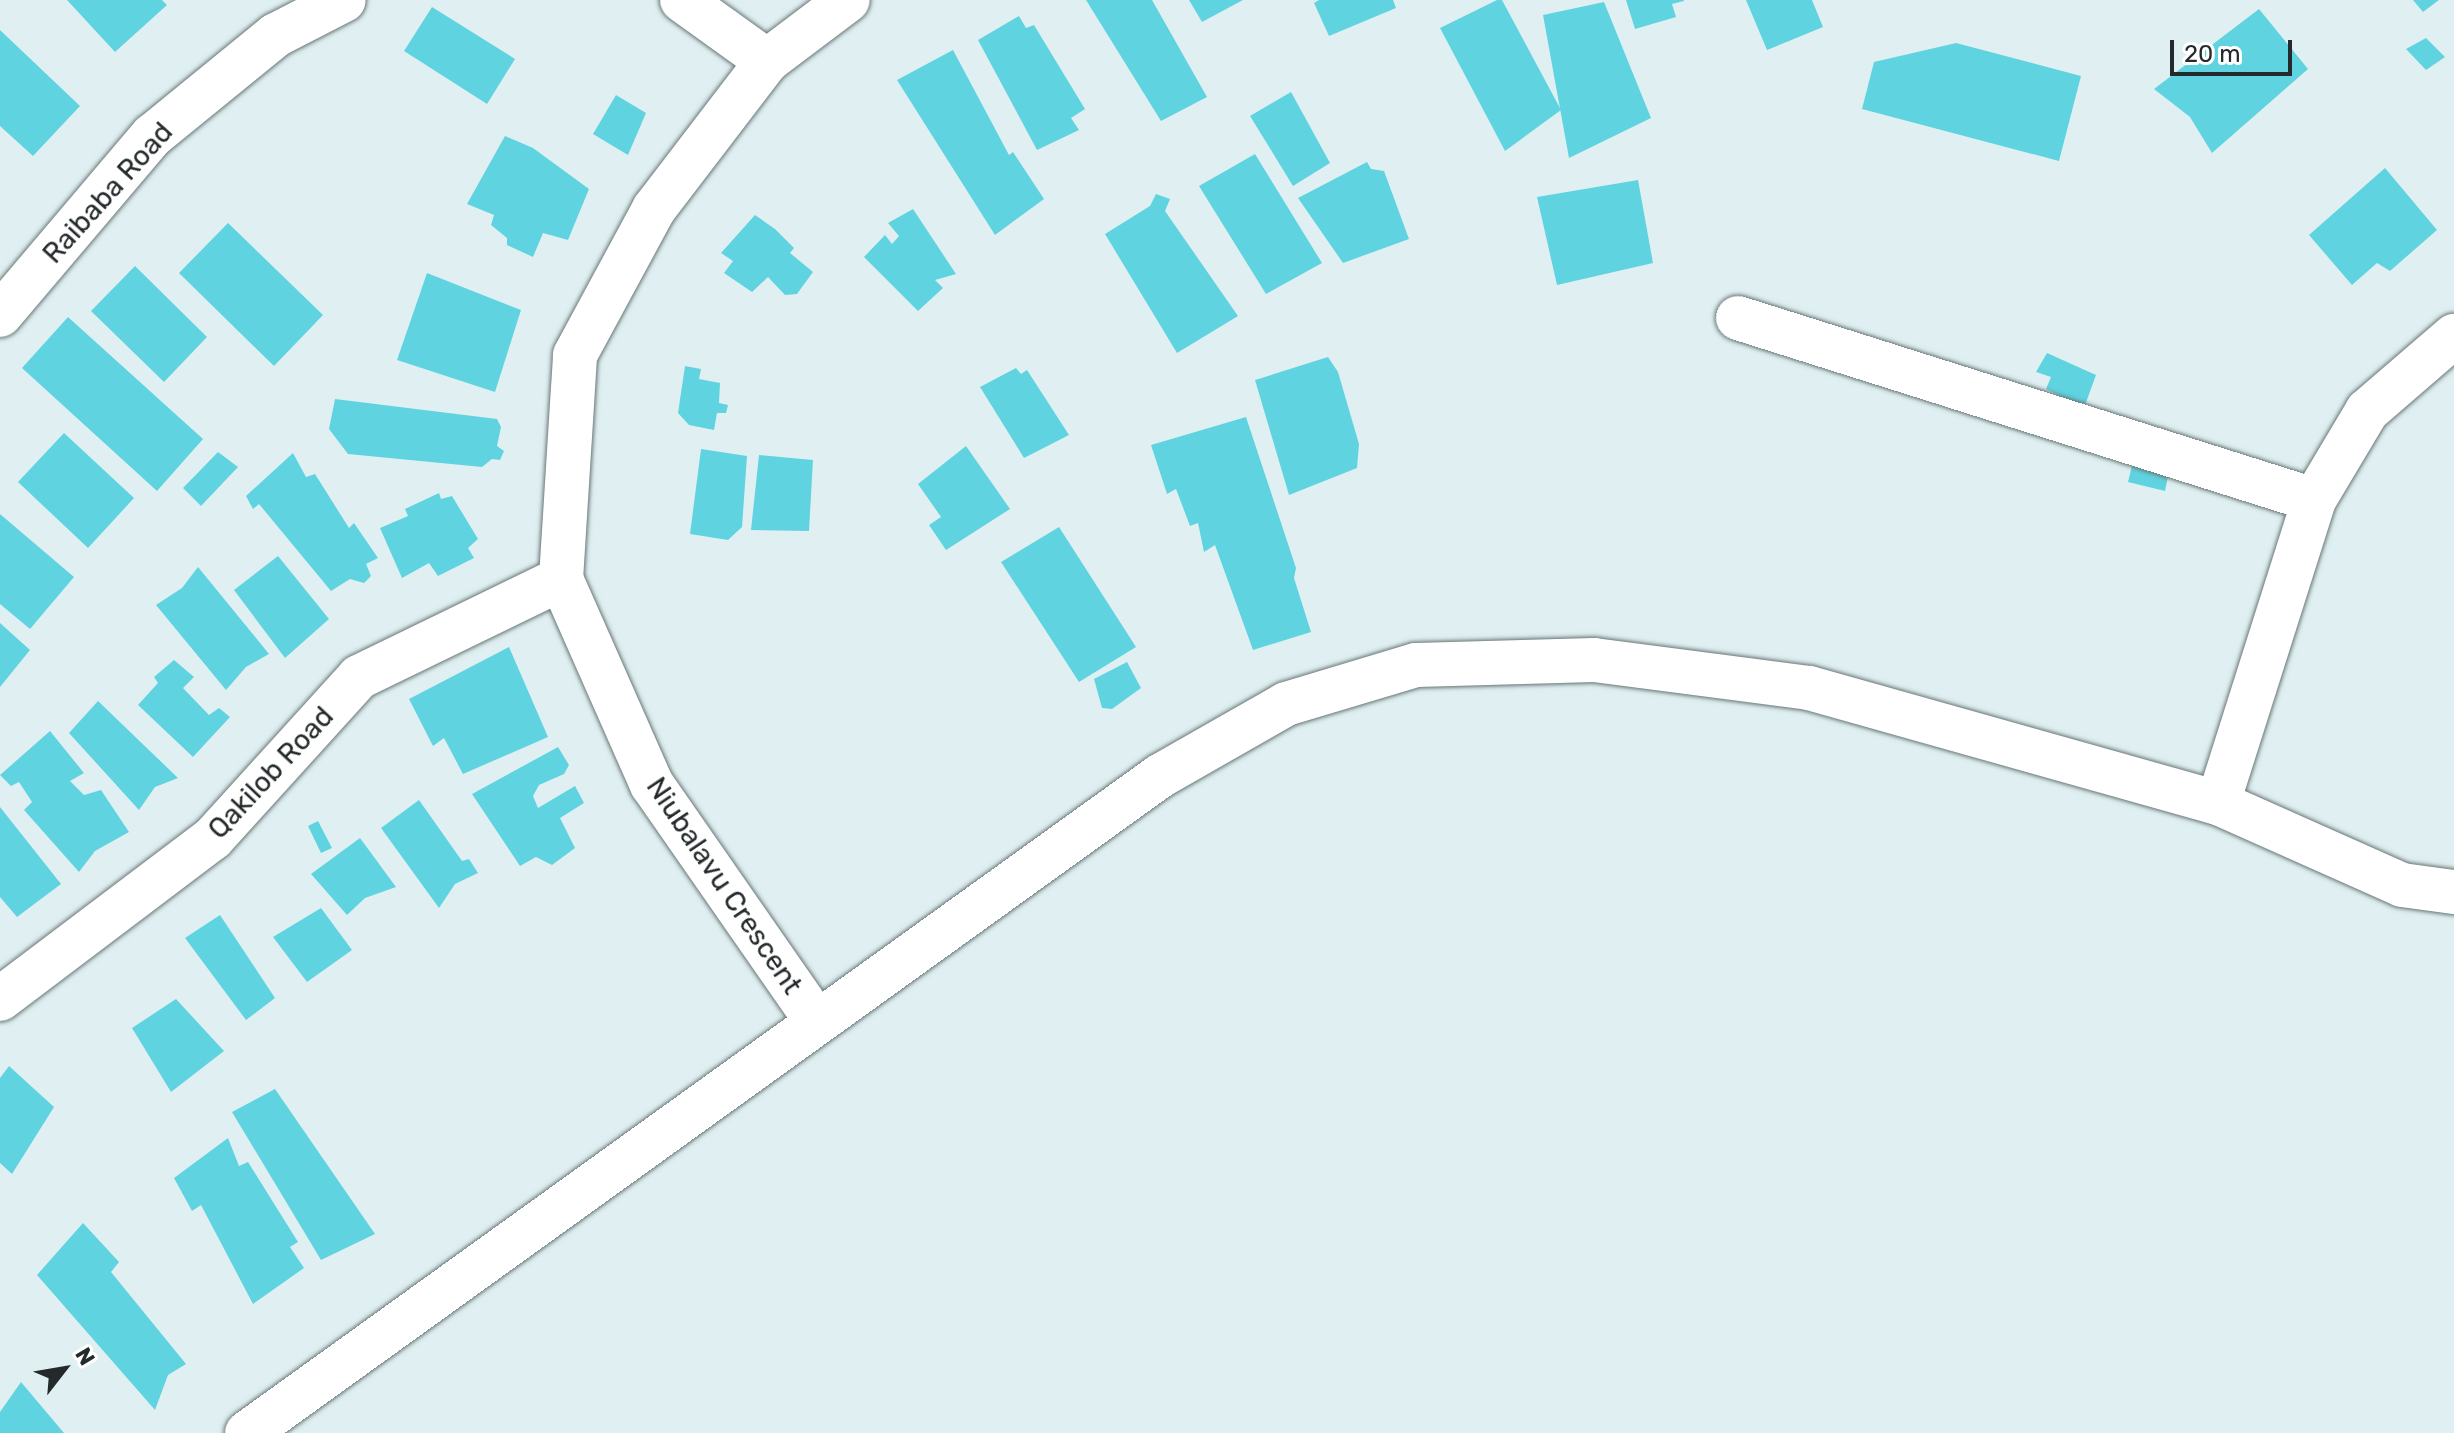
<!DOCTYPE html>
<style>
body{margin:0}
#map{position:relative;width:2454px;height:1433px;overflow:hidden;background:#e0f0f2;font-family:Rubik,sans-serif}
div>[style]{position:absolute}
.building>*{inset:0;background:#60d3e0}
.roads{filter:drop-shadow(0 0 2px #687677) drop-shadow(0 0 2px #687677)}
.minor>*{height:44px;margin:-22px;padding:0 22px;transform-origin:22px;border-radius:22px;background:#fff}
span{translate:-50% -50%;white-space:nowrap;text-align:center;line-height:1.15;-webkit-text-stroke:8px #fff;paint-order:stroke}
.street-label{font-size:28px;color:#242a2b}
.north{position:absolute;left:24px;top:1329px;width:80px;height:80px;-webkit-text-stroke:6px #fff;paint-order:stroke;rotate:59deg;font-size:22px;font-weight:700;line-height:32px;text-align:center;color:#242a2b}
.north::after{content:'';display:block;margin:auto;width:28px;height:36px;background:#242a2b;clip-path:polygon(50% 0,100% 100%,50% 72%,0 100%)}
.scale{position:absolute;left:2170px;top:40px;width:122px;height:36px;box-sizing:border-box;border:4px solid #242a2b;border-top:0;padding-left:10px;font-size:24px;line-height:28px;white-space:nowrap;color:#242a2b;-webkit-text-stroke:6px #fff;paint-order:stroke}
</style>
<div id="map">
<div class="building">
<i style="clip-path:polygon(67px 0,162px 0,167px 5px,115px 52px)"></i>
<i style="clip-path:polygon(1086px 0,1152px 0,1207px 97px,1161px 121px)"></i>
<i style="clip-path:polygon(1189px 0,1243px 0,1202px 22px)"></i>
<i style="clip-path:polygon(1319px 0,1393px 0,1396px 8px,1329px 36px,1314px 3px)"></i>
<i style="clip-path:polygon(1497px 0,1502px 0,1561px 110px,1505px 151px,1440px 28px)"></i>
<i style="clip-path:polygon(1626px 0,1684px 0,1684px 1px,1672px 4px,1676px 17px,1635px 29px)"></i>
<i style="clip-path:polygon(1746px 0,1812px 0,1823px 27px,1767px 50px)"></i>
<i style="clip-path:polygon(2413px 0,2439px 0,2423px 12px)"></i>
<i style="clip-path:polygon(1604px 2px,1651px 118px,1569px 158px,1543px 15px)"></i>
<i style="clip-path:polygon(432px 7px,515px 59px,487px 104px,404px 51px)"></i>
<i style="clip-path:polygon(2259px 9px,2308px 69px,2212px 153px,2190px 117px,2154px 89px)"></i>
<i style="clip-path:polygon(1019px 16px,1026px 28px,1034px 25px,1085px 109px,1071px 118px,1079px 130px,1037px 150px,978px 40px)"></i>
<i style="clip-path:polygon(0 30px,80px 106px,33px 156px,0 126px)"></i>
<i style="clip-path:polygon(2426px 38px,2445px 57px,2426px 70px,2406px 49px)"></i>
<i style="clip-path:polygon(1956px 43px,2081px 76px,2059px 161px,1862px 109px,1874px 62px)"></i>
<i style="clip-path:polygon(953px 50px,1009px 155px,1013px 152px,1044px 199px,995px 235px,897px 80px)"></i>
<i style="clip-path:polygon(1291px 92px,1330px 163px,1293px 186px,1250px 116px)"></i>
<i style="clip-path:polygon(616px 95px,646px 113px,628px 155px,593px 134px)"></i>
<i style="clip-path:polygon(505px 136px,533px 148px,589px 189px,568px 240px,543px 233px,533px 257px,507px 245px,507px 238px,491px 225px,494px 215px,467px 204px)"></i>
<i style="clip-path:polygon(1255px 154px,1322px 263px,1266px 294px,1199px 186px)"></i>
<i style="clip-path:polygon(1367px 162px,1371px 169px,1384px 171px,1409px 239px,1343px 263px,1298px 198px)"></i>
<i style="clip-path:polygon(2385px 168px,2437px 230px,2390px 271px,2377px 263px,2352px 285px,2309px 235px)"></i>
<i style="clip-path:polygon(1638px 180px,1653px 263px,1557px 285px,1537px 197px)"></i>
<i style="clip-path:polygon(1156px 194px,1170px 199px,1165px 211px,1238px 316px,1177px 353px,1105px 234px,1150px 206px)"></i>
<i style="clip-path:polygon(913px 209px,956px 274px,935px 280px,943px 288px,918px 311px,864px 257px,885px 235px,892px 244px,899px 236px,888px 223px)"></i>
<i style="clip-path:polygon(755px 215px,775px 229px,794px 248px,790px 253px,813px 272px,797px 294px,785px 295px,768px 277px,752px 292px,724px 273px,733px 261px,721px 253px)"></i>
<i style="clip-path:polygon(228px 223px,323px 315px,274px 366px,179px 273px)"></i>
<i style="clip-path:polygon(135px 266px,207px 337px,164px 382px,91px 311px)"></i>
<i style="clip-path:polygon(427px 273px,521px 310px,495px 392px,397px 360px)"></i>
<i style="clip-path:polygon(68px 317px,203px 439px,157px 491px,22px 368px)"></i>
<i style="clip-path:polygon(2047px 353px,2096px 375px,2084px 408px,2046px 389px,2051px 377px,2036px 372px)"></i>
<i style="clip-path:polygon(1328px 357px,1338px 372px,1359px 444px,1357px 468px,1289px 495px,1255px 380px)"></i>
<i style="clip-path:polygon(685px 366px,701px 369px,699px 379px,720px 383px,719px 403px,728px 405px,726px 413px,717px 413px,714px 430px,689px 425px,678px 413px)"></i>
<i style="clip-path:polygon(1016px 368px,1021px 374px,1027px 370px,1069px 435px,1024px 458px,980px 387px)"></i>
<i style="clip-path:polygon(335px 399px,497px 419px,501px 427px,497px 446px,504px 451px,500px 460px,492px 459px,482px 467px,348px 454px,329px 429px)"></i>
<i style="clip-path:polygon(1246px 417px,1296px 568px,1294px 578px,1311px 632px,1253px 650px,1215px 545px,1204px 552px,1198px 523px,1190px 526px,1176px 489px,1167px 494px,1151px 445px)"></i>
<i style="clip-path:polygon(64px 433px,134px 498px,88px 548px,18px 482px)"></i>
<i style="clip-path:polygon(966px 446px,1010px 509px,946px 550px,929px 525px,941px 517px,918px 484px)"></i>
<i style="clip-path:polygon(701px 449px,747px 456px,742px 527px,728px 540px,690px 534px)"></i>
<i style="clip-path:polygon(218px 452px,238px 467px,201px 506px,183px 488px)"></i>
<i style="clip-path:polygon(293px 453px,306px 477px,315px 474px,349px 528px,354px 523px,378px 558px,366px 564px,371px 576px,364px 583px,350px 579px,331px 591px,259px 504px,253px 509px,246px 496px)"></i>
<i style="clip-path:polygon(759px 455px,813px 460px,809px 531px,751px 530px)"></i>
<i style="clip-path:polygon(2134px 457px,2170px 466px,2165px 491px,2128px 482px)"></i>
<i style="clip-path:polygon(439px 493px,441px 499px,452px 496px,478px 539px,468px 548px,474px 558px,438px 576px,429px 563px,402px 578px,380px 528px,408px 516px,405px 509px)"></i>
<i style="clip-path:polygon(0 514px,74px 577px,30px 629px,0 604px)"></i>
<i style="clip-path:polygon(1059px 527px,1136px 647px,1079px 682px,1001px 562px)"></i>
<i style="clip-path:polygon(278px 556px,329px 619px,285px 658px,234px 590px)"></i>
<i style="clip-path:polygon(198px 567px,269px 654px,246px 667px,226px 690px,156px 605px,182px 588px)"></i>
<i style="clip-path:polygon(0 623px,30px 650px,0 687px)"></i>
<i style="clip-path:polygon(509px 647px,548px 737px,463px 774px,444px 738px,433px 746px,409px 699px)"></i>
<i style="clip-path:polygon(174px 660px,194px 677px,183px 688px,209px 715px,219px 708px,230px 717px,193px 757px,138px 705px,158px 683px,154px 677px)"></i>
<i style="clip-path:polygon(1127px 662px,1141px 688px,1112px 709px,1102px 708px,1094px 679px)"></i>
<i style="clip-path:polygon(98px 701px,178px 778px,155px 787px,139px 810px,69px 733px)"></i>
<i style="clip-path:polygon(50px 731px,84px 773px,70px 781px,84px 795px,101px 790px,129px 832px,95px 851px,79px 872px,24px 810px,32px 802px,19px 782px,11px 786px,0 775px)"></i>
<i style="clip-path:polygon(558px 747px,569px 765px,564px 774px,539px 785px,533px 796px,538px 808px,575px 786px,584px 803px,560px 818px,575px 848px,552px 865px,536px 857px,520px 866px,472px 794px)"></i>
<i style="clip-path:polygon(419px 800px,462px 861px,469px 859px,478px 873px,455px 884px,439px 908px,381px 828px)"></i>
<i style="clip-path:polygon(0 807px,61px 884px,17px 917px,0 897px)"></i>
<i style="clip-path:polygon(318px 821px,332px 848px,321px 853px,308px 826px)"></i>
<i style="clip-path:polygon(360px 838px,396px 887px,365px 898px,347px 915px,311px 874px)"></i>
<i style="clip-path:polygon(321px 908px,352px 950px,307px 982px,273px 937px)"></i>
<i style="clip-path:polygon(220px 915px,275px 998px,246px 1020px,185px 938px)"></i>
<i style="clip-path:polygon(176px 999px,224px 1051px,171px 1092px,132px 1028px)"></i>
<i style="clip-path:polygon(9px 1066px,54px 1107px,12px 1174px,0 1163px,0 1078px)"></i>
<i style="clip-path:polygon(275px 1089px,375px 1234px,321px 1260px,232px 1112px)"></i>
<i style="clip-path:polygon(228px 1138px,239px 1166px,248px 1162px,298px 1242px,290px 1247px,304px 1268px,253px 1304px,201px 1205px,192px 1211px,174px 1178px)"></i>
<i style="clip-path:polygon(83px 1223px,119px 1262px,111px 1272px,186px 1364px,168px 1375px,155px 1410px,37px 1275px)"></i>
<i style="clip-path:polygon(21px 1382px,64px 1433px,0 1433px,0 1412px)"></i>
</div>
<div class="roads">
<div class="minor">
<i style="left:682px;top:0;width:105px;rotate:35.7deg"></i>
<i style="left:0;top:315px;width:235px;rotate:-49.7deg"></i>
<i style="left:152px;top:136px;width:160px;rotate:-39.2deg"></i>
<i style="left:276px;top:35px;width:76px;rotate:-27.2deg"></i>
<i style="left:1738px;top:318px;width:604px;rotate:17.54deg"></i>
<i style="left:2218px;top:803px;width:318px;rotate:-72.4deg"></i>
<i style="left:2314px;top:500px;width:104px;rotate:-59.2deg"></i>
<i style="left:2367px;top:411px;width:115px;rotate:-40.8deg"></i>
<i style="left:0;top:999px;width:267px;rotate:-37.1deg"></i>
<i style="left:213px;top:838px;width:217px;rotate:-47.8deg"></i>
<i style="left:359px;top:677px;width:225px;rotate:-25.9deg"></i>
<i style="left:817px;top:1022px;width:289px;rotate:-124.8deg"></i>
<i style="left:652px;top:785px;width:225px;rotate:-113.8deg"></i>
<i style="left:561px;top:579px;width:224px;rotate:-86.4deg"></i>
<i style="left:575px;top:355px;width:166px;rotate:-61.6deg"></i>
<i style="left:654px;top:209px;width:186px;rotate:-52.6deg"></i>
<i style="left:767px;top:61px;width:101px;rotate:-37deg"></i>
<i style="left:247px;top:1433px;width:1125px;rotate:-35.74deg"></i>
<i style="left:1160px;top:776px;width:145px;rotate:-29.7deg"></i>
<i style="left:1286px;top:704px;width:136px;rotate:-16.7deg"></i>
<i style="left:1416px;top:665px;width:178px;rotate:-1.6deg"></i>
<i style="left:1594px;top:660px;width:217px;rotate:7.4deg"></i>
<i style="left:1809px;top:688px;width:425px;rotate:15.7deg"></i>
<i style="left:2218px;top:803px;width:201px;rotate:24deg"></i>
<i style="left:2402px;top:885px;width:52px;rotate:7.7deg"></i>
</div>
</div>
<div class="street-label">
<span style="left:108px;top:193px;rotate:-48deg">Raibaba Road</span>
<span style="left:271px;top:773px;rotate:-47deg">Qakilob Road</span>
<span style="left:724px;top:886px;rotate:56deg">Niubalavu Crescent</span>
</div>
<div class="north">N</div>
<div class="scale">20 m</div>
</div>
